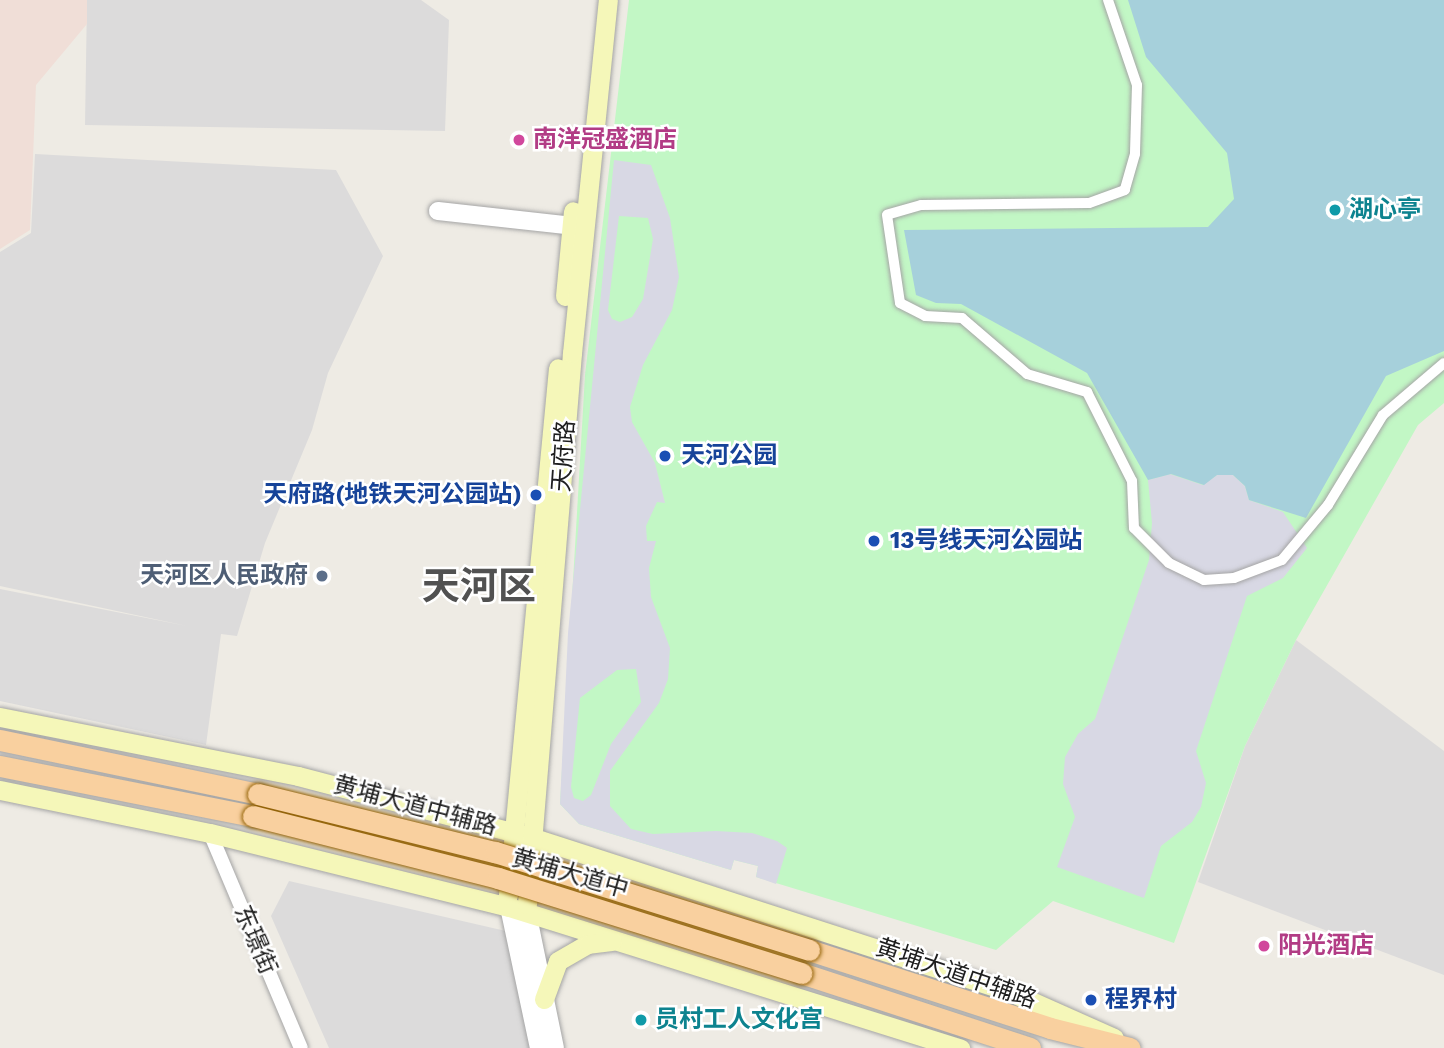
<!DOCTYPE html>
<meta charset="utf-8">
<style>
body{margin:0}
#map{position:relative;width:1444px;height:1048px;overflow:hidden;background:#eeebe4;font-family:"Work Sans","Noto Sans SC",sans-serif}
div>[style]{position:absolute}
.residential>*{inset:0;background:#dcdbdb}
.military>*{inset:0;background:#f0ded7}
.park>*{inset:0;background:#c2f7c5}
.plaza>*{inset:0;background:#d8d8e4}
.water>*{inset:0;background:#a6d0db}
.roads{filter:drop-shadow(0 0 2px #a5a5a5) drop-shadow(0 0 2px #a5a5a5)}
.pedestrian>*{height:10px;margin:-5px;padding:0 5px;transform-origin:5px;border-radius:5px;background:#fff}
.minor>*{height:14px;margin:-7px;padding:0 7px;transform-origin:7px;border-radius:7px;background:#fff}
.tertiary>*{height:18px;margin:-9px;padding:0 9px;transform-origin:9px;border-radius:9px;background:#fff}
.secondary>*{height:19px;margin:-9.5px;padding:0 9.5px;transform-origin:9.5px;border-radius:9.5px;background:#f5f7b9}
.primary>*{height:21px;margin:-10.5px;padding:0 10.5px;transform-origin:10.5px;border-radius:10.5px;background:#f9d09f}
.bridges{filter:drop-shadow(0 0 2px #926105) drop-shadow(0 0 2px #926105)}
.primary-bridge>*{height:21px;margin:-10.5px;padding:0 10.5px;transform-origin:10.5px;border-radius:10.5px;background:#f9d09f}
.dots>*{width:19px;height:19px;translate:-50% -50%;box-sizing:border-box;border:4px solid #fff;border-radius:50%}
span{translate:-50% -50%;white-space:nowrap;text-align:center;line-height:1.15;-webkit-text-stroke:5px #fff;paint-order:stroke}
.hotel-label{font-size:24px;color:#b23c85;font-weight:700}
.left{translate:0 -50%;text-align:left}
.culture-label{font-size:24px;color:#0d838f;font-weight:700}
.street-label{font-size:24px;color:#1e1e1e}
.transit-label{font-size:24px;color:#164399;font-weight:700}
.right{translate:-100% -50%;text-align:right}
.service-label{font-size:24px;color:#4e5e75;font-weight:700}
.town-label{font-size:38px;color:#515151;font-weight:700}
</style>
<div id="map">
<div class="residential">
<i style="clip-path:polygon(87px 0,421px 0,449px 20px,445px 131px,85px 125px)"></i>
<i style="clip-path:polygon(35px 154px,336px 170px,383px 256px,328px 373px,312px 430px,265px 543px,237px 636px,221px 634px,206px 745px,0 701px,0 589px,187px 626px,0 586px,0 252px,31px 233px)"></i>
<i style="clip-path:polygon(1296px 640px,1444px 751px,1444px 975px,1198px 882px,1245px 746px)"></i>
<i style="clip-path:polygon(289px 881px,514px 933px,533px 1048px,329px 1048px,271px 916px)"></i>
</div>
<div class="military">
<i style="clip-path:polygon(0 0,87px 0,87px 24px,36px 85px,30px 230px,0 249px)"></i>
</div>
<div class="park">
<i style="clip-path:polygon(629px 0,1444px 0,1444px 403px,1418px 425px,1296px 640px,1245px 746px,1174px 943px,1053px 901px,996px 950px,756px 877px,758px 866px,734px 860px,731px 870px,579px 824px,560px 804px,585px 375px)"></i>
</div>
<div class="plaza">
<i style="clip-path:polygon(evenodd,614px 160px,651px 165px,670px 218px,679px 277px,672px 310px,643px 365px,630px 407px,632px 422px,655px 463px,665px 503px,657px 502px,646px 526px,647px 541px,656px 541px,649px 568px,651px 597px,670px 648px,668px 679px,659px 703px,610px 771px,610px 806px,631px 829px,653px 834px,716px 831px,752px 833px,777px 841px,787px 848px,776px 884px,756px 877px,758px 866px,734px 860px,731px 870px,579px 824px,560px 804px,568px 633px,614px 160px,619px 216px,648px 218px,653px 239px,643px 299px,632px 317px,620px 322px,612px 319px,608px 310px,619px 216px,614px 160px,636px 669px,641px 702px,611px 744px,591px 795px,583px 801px,574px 798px,571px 787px,580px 698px,617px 670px,636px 669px)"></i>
<i style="clip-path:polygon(1170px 474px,1203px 485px,1217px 475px,1233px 475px,1245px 486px,1249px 500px,1283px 512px,1307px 548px,1283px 578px,1247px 596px,1196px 751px,1206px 783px,1201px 807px,1192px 822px,1161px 846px,1144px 898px,1057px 867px,1075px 817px,1063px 784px,1065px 757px,1078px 734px,1095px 719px,1149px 560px,1152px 523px,1148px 480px)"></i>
</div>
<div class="water">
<i style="clip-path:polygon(1128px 0,1444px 0,1444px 351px,1386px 376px,1306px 518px,1249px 500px,1245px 486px,1233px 475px,1217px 475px,1204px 485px,1171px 474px,1148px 480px,1087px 373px,961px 304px,936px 303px,916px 295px,904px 230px,1208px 227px,1234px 199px,1227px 153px,1146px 57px)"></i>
</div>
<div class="roads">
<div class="pedestrian">
<i style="left:1108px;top:0;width:90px;rotate:71.2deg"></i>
<i style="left:1137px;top:85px;width:69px;rotate:91.7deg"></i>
<i style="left:1135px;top:154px;width:37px;rotate:106deg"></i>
<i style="left:1125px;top:190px;width:38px;rotate:160deg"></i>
<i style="left:1089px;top:203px;width:168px;rotate:179.3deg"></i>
<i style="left:921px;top:205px;width:35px;rotate:164deg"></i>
<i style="left:887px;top:215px;width:89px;rotate:81.6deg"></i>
<i style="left:900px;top:303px;width:28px;rotate:27deg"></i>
<i style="left:925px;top:316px;width:37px;rotate:3deg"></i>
<i style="left:962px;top:318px;width:86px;rotate:40.7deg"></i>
<i style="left:1027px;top:374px;width:63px;rotate:16.7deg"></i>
<i style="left:1087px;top:392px;width:100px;rotate:63.2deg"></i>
<i style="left:1132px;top:481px;width:47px;rotate:87.6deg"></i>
<i style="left:1134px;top:528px;width:49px;rotate:45deg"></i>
<i style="left:1169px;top:563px;width:39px;rotate:26deg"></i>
<i style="left:1204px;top:580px;width:30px;rotate:-4deg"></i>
<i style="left:1234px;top:578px;width:51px;rotate:-20.6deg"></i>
<i style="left:1282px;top:560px;width:72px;rotate:-50.1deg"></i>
<i style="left:1328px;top:505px;width:105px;rotate:-58.6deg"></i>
<i style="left:1383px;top:415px;width:80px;rotate:-40.4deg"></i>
</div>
<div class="minor">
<i style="left:210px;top:833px;width:233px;rotate:67.1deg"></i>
</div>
<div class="tertiary">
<i style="left:438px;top:211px;width:147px;rotate:6.3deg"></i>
<i style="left:509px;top:907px;width:144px;rotate:78deg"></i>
<i style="left:527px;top:912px;width:139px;rotate:78.4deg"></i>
</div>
<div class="secondary">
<i style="left:565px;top:296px;width:85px;rotate:-84.6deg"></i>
<i style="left:0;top:717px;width:304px;rotate:11.2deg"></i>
<i style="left:298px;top:776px;width:244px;rotate:14.7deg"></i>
<i style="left:534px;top:838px;width:496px;rotate:17.9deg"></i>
<i style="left:1006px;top:990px;width:118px;rotate:24deg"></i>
<i style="left:0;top:790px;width:214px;rotate:11.6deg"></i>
<i style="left:210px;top:833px;width:308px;rotate:13.9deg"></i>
<i style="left:509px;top:907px;width:473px;rotate:17.4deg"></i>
<i style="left:508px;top:895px;width:529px;rotate:-84.58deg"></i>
<i style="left:527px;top:904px;width:553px;rotate:-85.33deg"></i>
<i style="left:572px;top:353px;width:355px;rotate:-84.2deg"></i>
<i style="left:544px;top:999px;width:40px;rotate:-69.8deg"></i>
<i style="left:558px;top:961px;width:34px;rotate:-30deg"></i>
<i style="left:588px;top:944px;width:24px;rotate:-7deg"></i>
</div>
<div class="primary">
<i style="left:0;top:740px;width:264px;rotate:11.8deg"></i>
<i style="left:0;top:766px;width:258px;rotate:11.2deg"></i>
<i style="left:809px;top:950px;width:253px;rotate:17.9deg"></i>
<i style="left:1050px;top:1028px;width:82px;rotate:14deg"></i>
<i style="left:801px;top:973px;width:241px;rotate:18.1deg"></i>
</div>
</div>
<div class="bridges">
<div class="primary-bridge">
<i style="left:258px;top:794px;width:244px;rotate:13.8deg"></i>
<i style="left:495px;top:852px;width:329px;rotate:17.3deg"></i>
<i style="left:253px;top:816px;width:253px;rotate:14.2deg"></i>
<i style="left:498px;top:878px;width:318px;rotate:17.4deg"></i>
</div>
</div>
<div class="dots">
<i style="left:519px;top:140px;background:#d1479c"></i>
<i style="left:1335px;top:210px;background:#0f9aa8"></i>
<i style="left:665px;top:456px;background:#1a4fb4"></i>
<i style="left:536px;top:495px;background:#1a4fb4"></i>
<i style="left:874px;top:541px;background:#1a4fb4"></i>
<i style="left:322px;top:576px;background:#5c6f8a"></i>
<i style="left:1264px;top:946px;background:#d1479c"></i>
<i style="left:1091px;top:1000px;background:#1a4fb4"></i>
<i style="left:641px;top:1020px;background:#0f9aa8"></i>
</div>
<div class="hotel-label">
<span class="left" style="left:533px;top:140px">南洋冠盛酒店</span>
<span class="left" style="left:1278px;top:946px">阳光酒店</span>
</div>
<div class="culture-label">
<span class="left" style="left:1349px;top:210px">湖心亭</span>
<span class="left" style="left:655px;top:1020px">员村工人文化宫</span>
</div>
<div class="street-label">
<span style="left:564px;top:456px;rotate:-86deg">天府路</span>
<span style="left:415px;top:806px;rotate:15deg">黄埔大道中辅路</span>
<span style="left:570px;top:874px;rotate:16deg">黄埔大道中</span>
<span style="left:255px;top:940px;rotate:67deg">东璟街</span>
<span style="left:956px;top:974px;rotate:19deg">黄埔大道中辅路</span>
</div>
<div class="transit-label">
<span class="left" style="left:681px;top:456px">天河公园</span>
<span class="right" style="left:522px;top:495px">天府路(地铁天河公园站)</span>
<span class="left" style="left:890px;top:541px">13号线天河公园站</span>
<span class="left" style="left:1105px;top:1000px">程界村</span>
</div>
<div class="service-label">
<span class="right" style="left:308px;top:576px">天河区人民政府</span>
</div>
<div class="town-label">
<span style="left:479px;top:587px">天河区</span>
</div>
</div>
